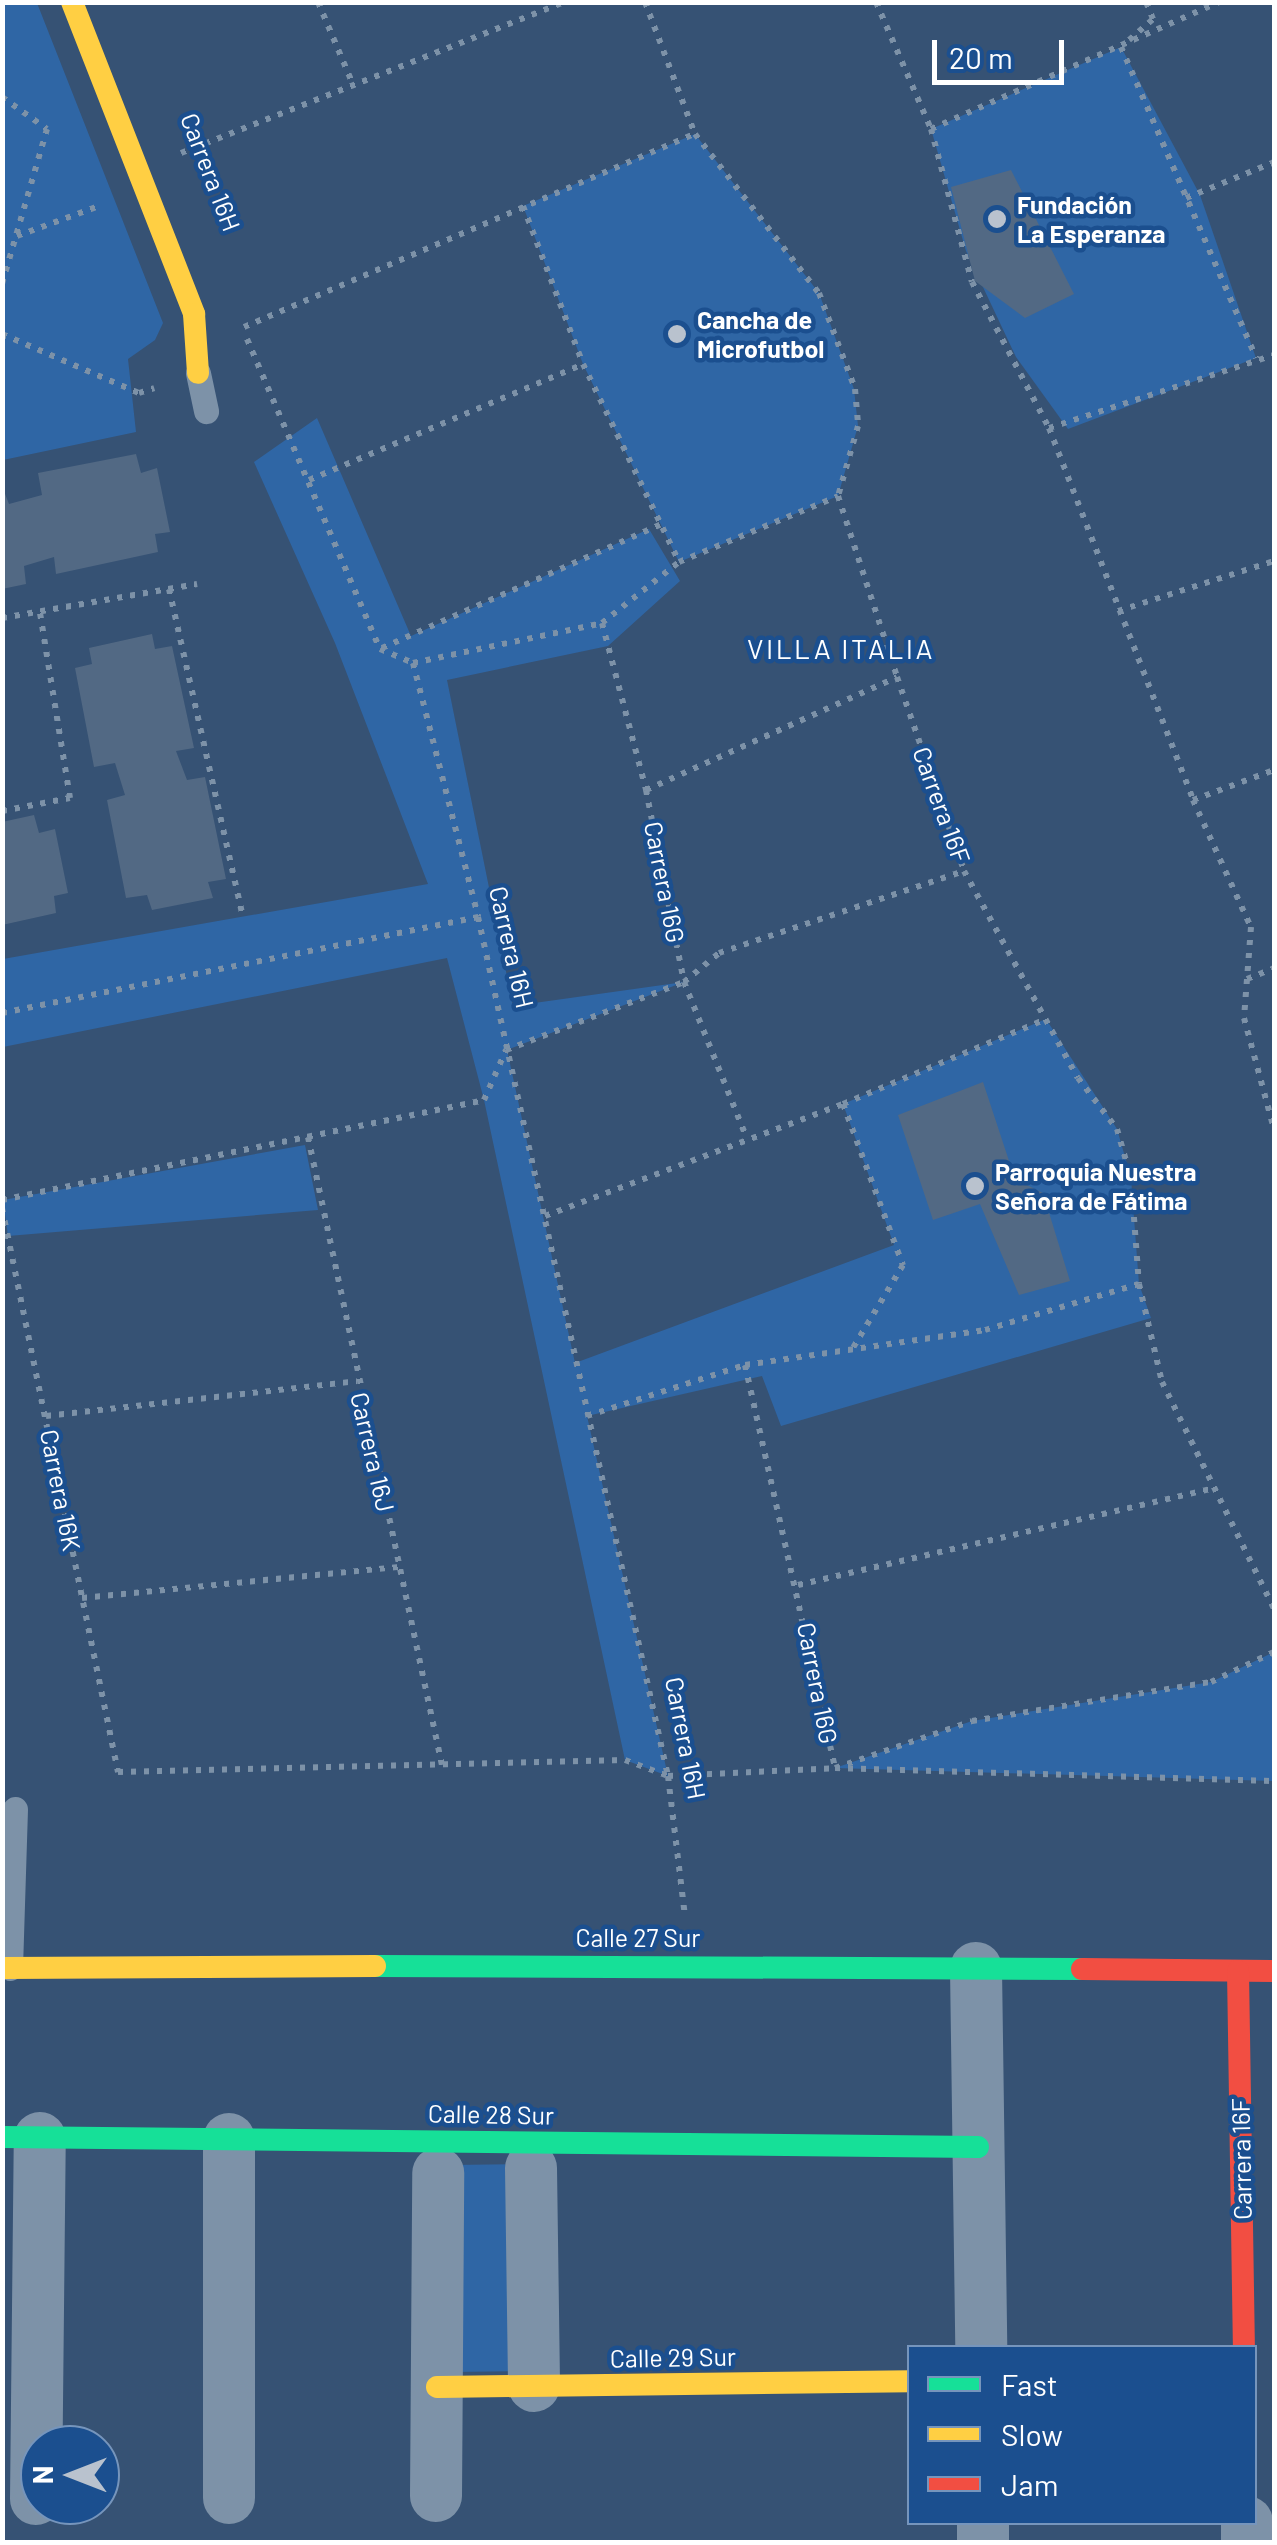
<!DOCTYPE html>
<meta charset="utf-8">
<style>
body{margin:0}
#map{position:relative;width:1277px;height:2545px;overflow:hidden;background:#365274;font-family:Barlow,sans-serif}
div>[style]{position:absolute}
.green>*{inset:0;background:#2f66a5}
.building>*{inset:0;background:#526984}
.path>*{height:6px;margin-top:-3px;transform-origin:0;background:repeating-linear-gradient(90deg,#7d92a8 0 5px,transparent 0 13px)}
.lane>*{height:25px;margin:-12.5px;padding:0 12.5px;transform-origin:12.5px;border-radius:12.5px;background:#7d92a8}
.street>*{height:52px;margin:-26px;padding:0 26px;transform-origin:26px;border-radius:26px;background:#7d92a8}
.fast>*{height:22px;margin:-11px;padding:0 11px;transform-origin:11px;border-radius:11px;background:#16e098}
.slow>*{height:22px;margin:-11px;padding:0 11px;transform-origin:11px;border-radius:11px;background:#ffcf43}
.jam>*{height:22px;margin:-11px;padding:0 11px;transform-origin:11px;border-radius:11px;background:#f24e42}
.dots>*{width:28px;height:28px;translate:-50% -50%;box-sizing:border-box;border:5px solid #1b4f8f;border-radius:50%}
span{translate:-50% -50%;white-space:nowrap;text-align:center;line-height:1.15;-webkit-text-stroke:9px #1b4f8f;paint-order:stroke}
.street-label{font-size:25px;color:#fff}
.poi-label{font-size:25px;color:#fff;font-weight:700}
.left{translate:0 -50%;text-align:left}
.neighbourhood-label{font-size:28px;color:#fff;letter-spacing:2.5px}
.frame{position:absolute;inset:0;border:5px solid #fff;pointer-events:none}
.legend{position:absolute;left:907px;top:2345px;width:350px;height:180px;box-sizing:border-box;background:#1b4f8f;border:2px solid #7695bc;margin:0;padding:12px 18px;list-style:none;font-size:30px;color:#fff}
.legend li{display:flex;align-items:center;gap:20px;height:50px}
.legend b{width:50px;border:2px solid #7695bc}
.north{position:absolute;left:20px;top:2425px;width:100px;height:100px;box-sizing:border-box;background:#1b4f8f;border:2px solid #7695bc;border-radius:50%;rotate:270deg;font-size:28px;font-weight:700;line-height:40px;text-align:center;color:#fff}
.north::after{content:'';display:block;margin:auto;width:35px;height:45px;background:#b9c2ce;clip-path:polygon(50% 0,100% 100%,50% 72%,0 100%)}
.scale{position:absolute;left:932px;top:40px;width:132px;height:45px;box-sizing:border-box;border:5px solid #fff;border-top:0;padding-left:12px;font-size:30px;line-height:35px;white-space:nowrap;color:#fff;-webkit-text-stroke:8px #1b4f8f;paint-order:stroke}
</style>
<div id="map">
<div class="green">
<i style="clip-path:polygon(2px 3px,37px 3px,163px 323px,155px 340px,128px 359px,136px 432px,3px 460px)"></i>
<i style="clip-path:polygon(1121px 47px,1200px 195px,1256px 358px,1068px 429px,1016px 357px,966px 251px,931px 129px)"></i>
<i style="clip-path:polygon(695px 134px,819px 293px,854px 389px,858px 426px,838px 496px,679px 562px,583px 364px,523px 206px)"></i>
<i style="clip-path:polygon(317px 418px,411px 636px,649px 529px,680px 581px,608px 646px,447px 680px,513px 1006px,684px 982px,507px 1050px,575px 1363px,894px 1245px,843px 1104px,1046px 1019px,1117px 1129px,1131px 1178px,1139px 1284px,1151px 1318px,781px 1426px,762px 1376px,587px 1416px,668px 1776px,625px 1760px,484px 1100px,447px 958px,3px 1047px,3px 959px,428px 884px,335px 643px,254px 462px)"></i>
<i style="clip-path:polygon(305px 1145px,318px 1210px,8px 1236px,3px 1200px)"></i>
<i style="clip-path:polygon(1274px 1652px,1274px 1781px,835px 1768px,972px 1721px,1211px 1682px)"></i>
<i style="clip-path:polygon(522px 2164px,524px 2371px,451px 2372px,449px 2165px)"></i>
</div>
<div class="building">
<i style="clip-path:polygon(1011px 170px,1074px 294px,1025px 318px,975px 281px,951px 187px)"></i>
<i style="clip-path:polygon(136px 454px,141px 473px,157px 468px,170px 532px,155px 534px,158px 552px,56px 574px,54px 557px,24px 566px,26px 584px,2px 589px,2px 486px,9px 504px,42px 495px,38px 473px)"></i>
<i style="clip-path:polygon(152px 634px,155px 649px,172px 646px,194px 748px,176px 751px,187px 780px,205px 777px,226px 879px,208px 882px,213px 898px,152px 910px,147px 895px,126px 898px,107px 800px,125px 795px,115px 763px,94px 767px,75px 668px,92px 664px,89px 648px)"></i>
<i style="clip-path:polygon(34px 815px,39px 833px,55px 829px,68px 893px,54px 896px,56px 913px,2px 925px,2px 822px)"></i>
<i style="clip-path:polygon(983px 1082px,1015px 1179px,1043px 1193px,1070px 1281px,1019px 1295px,980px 1204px,933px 1220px,898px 1115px)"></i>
</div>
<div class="path">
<i style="left:318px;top:2px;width:87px;rotate:67deg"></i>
<i style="left:645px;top:2px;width:141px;rotate:69.3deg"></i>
<i style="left:695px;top:134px;width:202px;rotate:52.1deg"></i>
<i style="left:819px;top:293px;width:103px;rotate:69.4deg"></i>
<i style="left:855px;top:389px;width:37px;rotate:85deg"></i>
<i style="left:858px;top:426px;width:73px;rotate:105.9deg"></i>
<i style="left:838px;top:496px;width:190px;rotate:71.9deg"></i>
<i style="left:897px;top:677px;width:205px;rotate:70.9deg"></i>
<i style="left:964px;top:871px;width:236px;rotate:61.2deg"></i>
<i style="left:1078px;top:1078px;width:64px;rotate:52.6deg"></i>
<i style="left:1117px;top:1129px;width:51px;rotate:74.1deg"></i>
<i style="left:1131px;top:1178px;width:106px;rotate:85.7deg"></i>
<i style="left:1139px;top:1284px;width:101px;rotate:76.8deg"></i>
<i style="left:1162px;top:1382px;width:253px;rotate:63.7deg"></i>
<i style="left:876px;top:2px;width:138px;rotate:66.6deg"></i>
<i style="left:931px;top:129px;width:158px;rotate:75deg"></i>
<i style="left:972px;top:282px;width:165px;rotate:62.2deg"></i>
<i style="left:1049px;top:428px;width:399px;rotate:68.8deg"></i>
<i style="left:1193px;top:800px;width:140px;rotate:65.5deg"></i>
<i style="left:1251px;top:927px;width:91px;rotate:94.4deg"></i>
<i style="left:1244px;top:1018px;width:115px;rotate:74.9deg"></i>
<i style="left:1129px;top:40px;width:32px;rotate:-41deg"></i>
<i style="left:1153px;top:19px;width:18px;rotate:-112deg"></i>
<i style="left:1121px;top:47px;width:339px;rotate:66.5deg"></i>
<i style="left:2px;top:97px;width:55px;rotate:35.4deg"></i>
<i style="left:47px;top:129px;width:161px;rotate:106.2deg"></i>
<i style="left:931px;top:129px;width:315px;rotate:-23.8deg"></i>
<i style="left:181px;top:153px;width:412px;rotate:-21.5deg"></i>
<i style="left:1186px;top:198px;width:95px;rotate:-22.2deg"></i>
<i style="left:523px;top:206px;width:169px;rotate:69.2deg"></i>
<i style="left:583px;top:364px;width:220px;rotate:64.1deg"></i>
<i style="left:17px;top:236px;width:87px;rotate:-20.1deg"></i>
<i style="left:244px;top:327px;width:491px;rotate:-23.2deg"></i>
<i style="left:2px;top:334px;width:149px;rotate:23.3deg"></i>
<i style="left:139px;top:393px;width:16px;rotate:-18deg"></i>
<i style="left:247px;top:339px;width:337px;rotate:66.8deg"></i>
<i style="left:380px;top:649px;width:36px;rotate:23deg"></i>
<i style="left:413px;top:663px;width:262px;rotate:75.6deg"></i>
<i style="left:478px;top:917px;width:880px;rotate:77.53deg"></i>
<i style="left:668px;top:1776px;width:142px;rotate:83.1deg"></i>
<i style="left:1049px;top:428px;width:237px;rotate:-18deg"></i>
<i style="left:309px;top:480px;width:298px;rotate:-22.9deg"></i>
<i style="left:169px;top:589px;width:336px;rotate:77.3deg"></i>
<i style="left:1118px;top:611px;width:164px;rotate:-17.8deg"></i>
<i style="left:2px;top:618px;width:198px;rotate:-9.9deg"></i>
<i style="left:602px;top:623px;width:173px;rotate:75.2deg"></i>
<i style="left:646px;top:790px;width:196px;rotate:78.8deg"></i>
<i style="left:684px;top:982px;width:166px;rotate:68.1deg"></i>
<i style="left:382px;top:648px;width:304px;rotate:-23.9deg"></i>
<i style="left:413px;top:663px;width:193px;rotate:-11.9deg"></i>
<i style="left:602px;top:623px;width:98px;rotate:-38.4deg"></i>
<i style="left:679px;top:562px;width:172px;rotate:-22.5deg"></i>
<i style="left:646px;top:790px;width:275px;rotate:-24.2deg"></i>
<i style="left:1193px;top:800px;width:86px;rotate:-20.3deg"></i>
<i style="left:2px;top:811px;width:69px;rotate:-10.8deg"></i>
<i style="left:70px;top:798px;width:188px;rotate:-99.2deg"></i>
<i style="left:1247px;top:979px;width:29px;rotate:-22deg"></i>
<i style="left:2px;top:1013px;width:486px;rotate:-11.4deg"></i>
<i style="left:843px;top:1104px;width:172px;rotate:69.6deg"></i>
<i style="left:903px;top:1265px;width:97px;rotate:121.1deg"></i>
<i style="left:308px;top:1137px;width:642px;rotate:77.96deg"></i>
<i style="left:2px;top:1200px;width:492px;rotate:-11.7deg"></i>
<i style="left:484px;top:1100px;width:55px;rotate:-66.3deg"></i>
<i style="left:506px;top:1050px;width:191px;rotate:-20.9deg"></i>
<i style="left:684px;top:982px;width:45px;rotate:-39.6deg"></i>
<i style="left:719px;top:953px;width:258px;rotate:-18.5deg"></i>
<i style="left:2px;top:1208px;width:576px;rotate:78.38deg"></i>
<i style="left:118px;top:1772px;width:507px;rotate:-1.36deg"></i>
<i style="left:625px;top:1760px;width:46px;rotate:20.4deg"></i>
<i style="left:668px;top:1776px;width:167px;rotate:-2.7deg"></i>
<i style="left:835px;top:1768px;width:439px;rotate:1.7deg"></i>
<i style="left:545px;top:1216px;width:318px;rotate:-20.6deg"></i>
<i style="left:843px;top:1104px;width:220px;rotate:-22.7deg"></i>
<i style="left:745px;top:1365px;width:413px;rotate:77.4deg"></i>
<i style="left:835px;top:1768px;width:145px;rotate:-18.9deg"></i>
<i style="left:972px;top:1721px;width:242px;rotate:-9.3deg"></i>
<i style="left:1211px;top:1682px;width:70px;rotate:-25.5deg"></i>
<i style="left:46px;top:1416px;width:313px;rotate:-6.4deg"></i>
<i style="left:587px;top:1416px;width:166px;rotate:-17.9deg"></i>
<i style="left:745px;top:1365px;width:243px;rotate:-8.3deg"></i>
<i style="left:985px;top:1330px;width:160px;rotate:-16.7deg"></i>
<i style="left:798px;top:1585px;width:424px;rotate:-13.1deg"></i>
<i style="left:82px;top:1598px;width:319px;rotate:-5.6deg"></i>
</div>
<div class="lane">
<i style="left:198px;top:373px;width:39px;rotate:78deg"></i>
<i style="left:10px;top:1968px;width:159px;rotate:-88.2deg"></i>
</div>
<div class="street">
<i style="left:976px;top:1968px;width:380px;rotate:89.2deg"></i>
<i style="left:229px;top:2139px;width:359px;rotate:90deg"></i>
<i style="left:531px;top:2168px;width:218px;rotate:89.2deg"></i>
<i style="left:436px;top:2496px;width:323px;rotate:-89.6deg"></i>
<i style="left:36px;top:2499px;width:361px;rotate:-89.4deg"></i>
<i style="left:983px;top:2522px;width:20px;rotate:90deg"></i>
<i style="left:1247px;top:2522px;width:20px;rotate:90deg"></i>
</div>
<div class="fast">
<i style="left:375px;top:1966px;width:707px;rotate:0.24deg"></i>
<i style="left:2px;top:2137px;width:976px;rotate:0.59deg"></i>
</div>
<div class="slow">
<i style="left:72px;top:2px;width:335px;rotate:68.6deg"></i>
<i style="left:194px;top:314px;width:59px;rotate:86.1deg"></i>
<i style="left:2px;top:1968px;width:373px;rotate:-0.3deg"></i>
<i style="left:437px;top:2387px;width:473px;rotate:-0.7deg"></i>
</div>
<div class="jam">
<i style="left:1082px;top:1969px;width:192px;rotate:0.6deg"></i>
<i style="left:1238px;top:1971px;width:377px;rotate:89.1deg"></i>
</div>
<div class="dots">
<i style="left:997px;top:219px;background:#b9c2ce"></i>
<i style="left:677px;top:334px;background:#b9c2ce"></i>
<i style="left:975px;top:1186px;background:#b9c2ce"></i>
</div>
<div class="street-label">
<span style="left:211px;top:172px;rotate:69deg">Carrera 16H</span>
<span style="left:942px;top:805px;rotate:70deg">Carrera 16F</span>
<span style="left:665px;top:882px;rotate:79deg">Carrera 16G</span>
<span style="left:512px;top:947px;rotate:77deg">Carrera 16H</span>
<span style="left:373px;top:1452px;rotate:77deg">Carrera 16J</span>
<span style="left:61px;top:1490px;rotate:79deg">Carrera 16K</span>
<span style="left:818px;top:1683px;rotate:79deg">Carrera 16G</span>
<span style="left:686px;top:1738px;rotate:79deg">Carrera 16H</span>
<span style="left:638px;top:1937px">Calle 27 Sur</span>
<span style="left:491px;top:2114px;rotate:1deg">Calle 28 Sur</span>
<span style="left:1241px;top:2159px;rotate:-91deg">Carrera 16F</span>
<span style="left:673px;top:2357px;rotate:-1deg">Calle 29 Sur</span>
</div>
<div class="poi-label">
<span class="left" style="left:1017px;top:219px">Fundación<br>La Esperanza</span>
<span class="left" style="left:697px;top:334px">Cancha de<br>Microfutbol</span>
<span class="left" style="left:995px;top:1186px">Parroquia Nuestra<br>Señora de Fátima</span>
</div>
<div class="neighbourhood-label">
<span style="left:841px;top:648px">VILLA ITALIA</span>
</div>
<div class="frame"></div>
<ul class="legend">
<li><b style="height:12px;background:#16e098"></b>Fast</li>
<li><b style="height:12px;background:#ffcf43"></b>Slow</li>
<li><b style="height:12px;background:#f24e42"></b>Jam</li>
</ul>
<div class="north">N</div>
<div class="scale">20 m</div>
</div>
